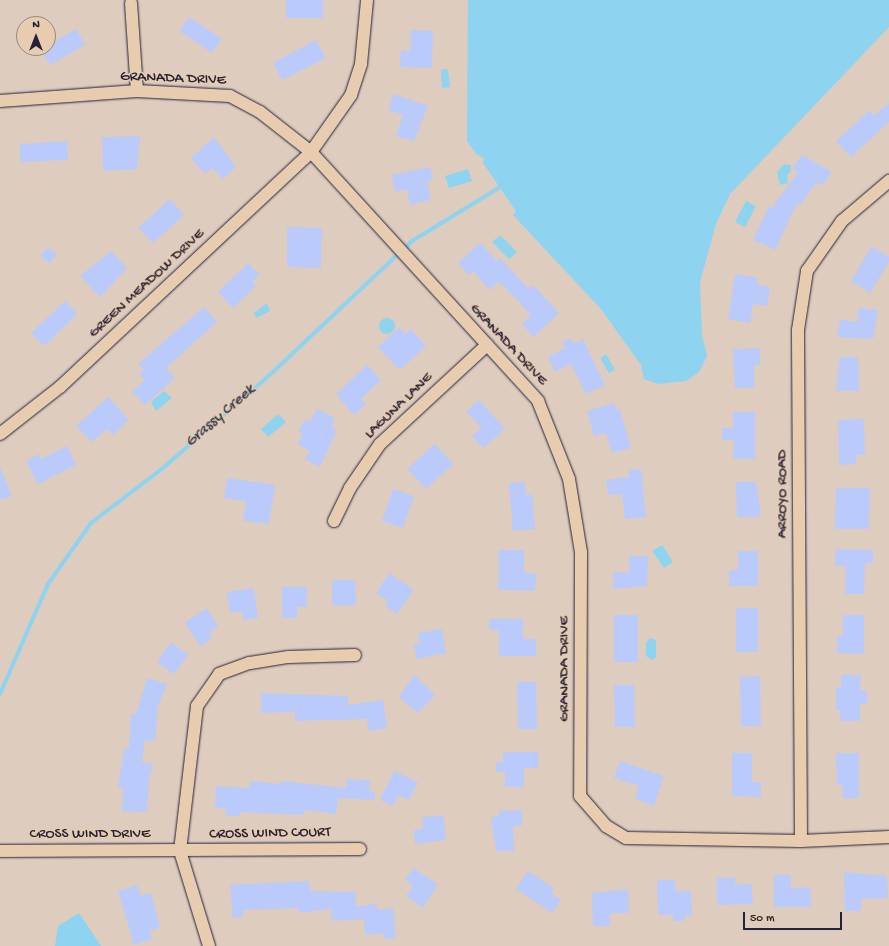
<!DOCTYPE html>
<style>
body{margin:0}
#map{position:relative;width:889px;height:946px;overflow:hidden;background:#deccbe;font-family:"Gochi Hand",sans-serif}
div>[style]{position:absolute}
.water>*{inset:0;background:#8ed3f0}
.round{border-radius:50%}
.stream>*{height:4px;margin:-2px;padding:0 2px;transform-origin:2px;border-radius:2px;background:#8ed3f0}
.building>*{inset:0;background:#bacbfb}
.roads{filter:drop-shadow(0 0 1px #22223b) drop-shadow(0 0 1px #22223b)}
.minor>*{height:12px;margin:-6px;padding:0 6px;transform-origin:6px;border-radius:6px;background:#e7ccaf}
span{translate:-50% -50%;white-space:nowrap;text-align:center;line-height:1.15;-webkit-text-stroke:3px #e7ccaf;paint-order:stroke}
.street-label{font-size:15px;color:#22223b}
.water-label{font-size:16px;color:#323d56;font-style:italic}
.north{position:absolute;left:16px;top:16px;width:40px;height:40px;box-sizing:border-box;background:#e7ccaf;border:1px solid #988881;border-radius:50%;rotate:0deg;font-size:11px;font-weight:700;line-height:16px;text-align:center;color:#22223b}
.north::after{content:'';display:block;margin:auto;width:14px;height:18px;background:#22223b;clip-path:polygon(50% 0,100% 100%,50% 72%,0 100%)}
.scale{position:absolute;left:743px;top:912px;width:99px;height:18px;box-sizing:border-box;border:2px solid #22223b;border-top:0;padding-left:5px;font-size:12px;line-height:14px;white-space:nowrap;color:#22223b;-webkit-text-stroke:3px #e7ccaf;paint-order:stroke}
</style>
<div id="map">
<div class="water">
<i style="clip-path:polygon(468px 0,889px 0,889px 27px,730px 194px,716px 224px,700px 282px,702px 334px,707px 356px,699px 372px,686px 381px,658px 384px,644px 379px,641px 365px,601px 309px,513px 215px,516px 211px,483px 163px,484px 158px,476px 154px,467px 141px)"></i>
<i style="clip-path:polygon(448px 69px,450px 87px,442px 88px,441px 70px)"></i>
<i style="clip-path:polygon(784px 164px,791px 165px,791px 171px,787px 175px,788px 183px,780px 185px,777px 172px)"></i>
<i style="clip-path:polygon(468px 169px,472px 181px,449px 188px,445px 176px)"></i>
<i style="clip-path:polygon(746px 201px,756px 206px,745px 227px,735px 222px)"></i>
<i style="clip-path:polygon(500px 235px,517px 252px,509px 259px,492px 242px)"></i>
<i style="clip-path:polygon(267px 303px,270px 311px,256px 318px,254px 313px)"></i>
<i class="round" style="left:379px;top:318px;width:16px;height:16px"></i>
<i style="clip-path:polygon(606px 354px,615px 370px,609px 373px,600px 358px)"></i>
<i style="clip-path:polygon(164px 391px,172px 398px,156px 411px,151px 402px)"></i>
<i style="clip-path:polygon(278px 414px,286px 422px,268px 437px,261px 429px)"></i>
<i style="clip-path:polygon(662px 545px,673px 562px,664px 568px,652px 551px)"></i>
<i style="clip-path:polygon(650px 638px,656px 640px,656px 657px,652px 660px,646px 656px,646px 643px)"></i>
<i style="clip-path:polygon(79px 913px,101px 946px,55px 946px,58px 926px)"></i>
</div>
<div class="stream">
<i style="left:0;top:694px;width:120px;rotate:-66.4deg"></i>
<i style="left:48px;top:584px;width:75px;rotate:-54.8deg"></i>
<i style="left:91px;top:523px;width:91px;rotate:-37.4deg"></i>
<i style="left:163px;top:468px;width:147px;rotate:-41.1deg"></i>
<i style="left:274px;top:371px;width:190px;rotate:-43.3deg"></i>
<i style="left:412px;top:241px;width:103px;rotate:-31.5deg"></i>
</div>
<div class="building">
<i style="clip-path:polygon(286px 0,323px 0,323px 18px,286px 18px)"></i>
<i style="clip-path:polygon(189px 17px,222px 39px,212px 53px,179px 31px)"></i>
<i style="clip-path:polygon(76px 29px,85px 45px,50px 65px,41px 48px,48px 48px,48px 45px)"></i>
<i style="clip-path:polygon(411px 30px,433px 31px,432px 68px,400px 67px,401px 50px,410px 51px)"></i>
<i style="clip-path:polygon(316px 40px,326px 58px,282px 80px,273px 63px)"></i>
<i style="clip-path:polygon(393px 94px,428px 106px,414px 141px,396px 136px,403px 115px,388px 110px)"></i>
<i style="clip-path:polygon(889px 103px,889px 122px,851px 157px,836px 141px,869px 111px,874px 115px)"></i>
<i style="clip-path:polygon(140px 136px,137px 169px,103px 171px,102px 137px)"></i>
<i style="clip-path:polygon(214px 137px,236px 167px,223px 179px,212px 168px,205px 174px,191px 158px)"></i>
<i style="clip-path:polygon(67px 141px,68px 160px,20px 162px,20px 144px)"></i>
<i style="clip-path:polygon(802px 155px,832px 172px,822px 186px,817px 182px,800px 205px,797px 203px,775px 250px,753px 240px,769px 206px,772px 208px,798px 172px,792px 168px)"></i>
<i style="clip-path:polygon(430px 167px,433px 180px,427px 181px,431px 200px,410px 205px,407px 189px,395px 192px,392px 175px)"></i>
<i style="clip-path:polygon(170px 199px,184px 215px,153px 243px,138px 228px)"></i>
<i style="clip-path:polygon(287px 227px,322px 228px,321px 268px,287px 267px)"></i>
<i style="clip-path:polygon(480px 243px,497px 261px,500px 258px,529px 289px,533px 285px,559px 313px,533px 337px,522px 324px,531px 315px,505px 287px,498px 282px,490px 290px,473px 271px,469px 275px,458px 263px)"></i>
<i style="clip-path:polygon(872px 246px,889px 257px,889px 262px,870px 293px,851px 281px)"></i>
<i style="clip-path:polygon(48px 247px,57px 255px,49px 263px,40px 255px)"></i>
<i style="clip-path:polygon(111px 251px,127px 268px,100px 297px,80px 276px)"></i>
<i style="clip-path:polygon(248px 263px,260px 275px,252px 282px,256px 286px,233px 308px,218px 292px)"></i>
<i style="clip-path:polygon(735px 274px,758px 278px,757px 285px,770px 287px,767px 306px,753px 304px,750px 323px,728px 319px)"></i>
<i style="clip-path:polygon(65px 301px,77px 314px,44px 346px,31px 333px)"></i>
<i style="clip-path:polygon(204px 307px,217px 322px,166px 368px,175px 378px,145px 405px,132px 392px,145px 380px,139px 374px,144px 370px,138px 364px)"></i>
<i style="clip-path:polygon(859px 308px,878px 310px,873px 339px,837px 337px,840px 319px,857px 322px)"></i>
<i style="clip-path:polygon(400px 327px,406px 334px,411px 329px,426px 346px,400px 370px,378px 347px)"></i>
<i style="clip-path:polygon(571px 338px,574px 344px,583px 339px,605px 385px,586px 394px,571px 364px,555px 372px,548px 357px,565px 348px,562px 342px)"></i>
<i style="clip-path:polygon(760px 348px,760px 365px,754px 365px,754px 388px,735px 388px,733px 349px)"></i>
<i style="clip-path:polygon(840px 357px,858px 357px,859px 391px,836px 391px)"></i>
<i style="clip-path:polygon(367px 365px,381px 380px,361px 399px,366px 404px,354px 415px,336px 394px)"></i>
<i style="clip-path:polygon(108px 397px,129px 420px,113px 435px,107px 429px,92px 442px,76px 426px)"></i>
<i style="clip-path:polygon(479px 400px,505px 429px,483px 448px,472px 436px,482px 428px,466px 411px)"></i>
<i style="clip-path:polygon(614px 403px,617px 411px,620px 410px,631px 448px,612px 453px,606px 433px,594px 436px,587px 411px)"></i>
<i style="clip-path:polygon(317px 409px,335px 418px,331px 427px,337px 430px,320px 467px,305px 459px,310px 451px,297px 444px,303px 434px,298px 432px,305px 419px,310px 422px)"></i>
<i style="clip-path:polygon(733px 412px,755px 412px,755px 459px,733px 459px,734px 440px,722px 440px,722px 428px,733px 428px)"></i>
<i style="clip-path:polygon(864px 419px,865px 455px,856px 455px,856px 464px,839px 465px,838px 420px)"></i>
<i style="clip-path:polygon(435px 444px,453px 464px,426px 489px,407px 469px)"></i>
<i style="clip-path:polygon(67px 446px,76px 465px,38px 484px,26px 461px,39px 454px,41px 459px)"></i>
<i style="clip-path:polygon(0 467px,12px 496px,0 499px)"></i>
<i style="clip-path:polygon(641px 469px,646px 517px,625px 519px,622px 494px,608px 495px,606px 480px,629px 477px,629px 470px)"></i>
<i style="clip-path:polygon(227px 478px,275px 485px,269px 524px,243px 521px,246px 501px,224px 498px)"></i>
<i style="clip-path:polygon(525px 482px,526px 495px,532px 494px,535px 529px,513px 531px,509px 483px)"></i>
<i style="clip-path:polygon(736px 482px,756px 482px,761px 517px,737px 517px)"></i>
<i style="clip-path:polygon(836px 488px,870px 488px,869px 529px,835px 529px)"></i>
<i style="clip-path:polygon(393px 489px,414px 496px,403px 528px,382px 521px)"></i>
<i style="clip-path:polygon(836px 549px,873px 550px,873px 563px,865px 563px,864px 594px,845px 594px,846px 566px,835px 566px)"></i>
<i style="clip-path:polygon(499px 550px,524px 550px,524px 573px,536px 574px,535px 591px,498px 590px)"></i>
<i style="clip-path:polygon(738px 551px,758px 551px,758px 586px,729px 586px,729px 570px,738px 570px)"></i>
<i style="clip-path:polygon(629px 556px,648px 556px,647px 586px,613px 589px,613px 572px,629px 573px)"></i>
<i style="clip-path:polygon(389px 573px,414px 590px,397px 614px,385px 606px,388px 601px,376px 593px)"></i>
<i style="clip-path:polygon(332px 580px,355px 580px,356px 605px,332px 606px)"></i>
<i style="clip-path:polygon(282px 587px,307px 587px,307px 607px,297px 607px,297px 618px,282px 618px)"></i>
<i style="clip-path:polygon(254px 588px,258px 618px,243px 620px,242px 611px,230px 613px,227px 592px)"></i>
<i style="clip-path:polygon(207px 608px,218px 626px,209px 633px,212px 638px,200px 646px,185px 622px)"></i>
<i style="clip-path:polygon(736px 608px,758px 608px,758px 652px,736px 652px)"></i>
<i style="clip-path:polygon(614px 615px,638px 615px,638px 662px,614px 662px)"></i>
<i style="clip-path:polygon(843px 615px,864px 615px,864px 654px,837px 653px,837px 636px,843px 636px)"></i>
<i style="clip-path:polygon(489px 619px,523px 619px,523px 639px,536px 639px,536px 656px,499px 656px,499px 630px,489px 630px)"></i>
<i style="clip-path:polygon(442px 629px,446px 653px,416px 659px,414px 645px,420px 644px,418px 633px)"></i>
<i style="clip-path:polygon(171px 642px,188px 655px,174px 674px,157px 662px)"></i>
<i style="clip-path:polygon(414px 675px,435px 695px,418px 713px,399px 697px)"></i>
<i style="clip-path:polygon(841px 675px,861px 675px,860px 690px,867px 690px,867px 704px,860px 704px,860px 721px,840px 721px,840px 710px,836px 710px,836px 687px,841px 688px)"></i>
<i style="clip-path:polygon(760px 676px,761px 726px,741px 726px,740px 677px)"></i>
<i style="clip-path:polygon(147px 678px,167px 684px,158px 706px,155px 741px,145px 740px,142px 762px,153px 764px,149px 778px,147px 812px,122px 811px,123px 788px,118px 787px,124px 749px,129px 749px,131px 714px,136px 714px)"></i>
<i style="clip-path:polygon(517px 682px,536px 682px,537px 729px,518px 729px)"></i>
<i style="clip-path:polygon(614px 685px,634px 685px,635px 727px,615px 727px)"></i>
<i style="clip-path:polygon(261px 693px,348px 696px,348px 705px,383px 700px,387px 728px,368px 731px,367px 719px,295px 721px,295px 712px,261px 713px)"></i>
<i style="clip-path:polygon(503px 752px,538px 752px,538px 768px,524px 768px,524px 787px,505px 787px,505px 772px,496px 772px,496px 762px,503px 762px)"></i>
<i style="clip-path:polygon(732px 753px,752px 753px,752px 782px,761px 782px,761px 797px,732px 796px)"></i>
<i style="clip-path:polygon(836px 753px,859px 753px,859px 798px,843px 799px,842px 785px,837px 785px)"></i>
<i style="clip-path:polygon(620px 761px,664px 776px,654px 806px,635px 799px,639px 786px,614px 778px)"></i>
<i style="clip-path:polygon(394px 771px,418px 782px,409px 800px,398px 795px,393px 806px,380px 800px)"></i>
<i style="clip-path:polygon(346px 779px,370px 780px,369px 791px,375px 792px,374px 800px,338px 798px,336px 814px,305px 810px,304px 815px,240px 812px,240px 816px,225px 815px,226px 808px,215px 808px,216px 786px,249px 788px,250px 781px,281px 784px,282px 781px,346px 788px)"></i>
<i style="clip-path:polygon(522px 810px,522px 826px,513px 826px,514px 851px,496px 851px,491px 817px,499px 817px,499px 811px)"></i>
<i style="clip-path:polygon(443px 815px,446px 840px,415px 844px,414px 830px,423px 829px,422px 817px)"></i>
<i style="clip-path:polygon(413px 868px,438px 884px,423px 908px,406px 896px,413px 885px,405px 880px)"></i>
<i style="clip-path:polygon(528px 871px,554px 888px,551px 893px,561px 900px,552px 913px,516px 889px)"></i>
<i style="clip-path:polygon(844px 872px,887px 876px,888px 898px,861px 899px,861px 911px,845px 911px)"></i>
<i style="clip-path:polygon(774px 875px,791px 875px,791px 888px,810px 887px,811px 907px,774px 907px)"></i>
<i style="clip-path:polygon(735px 877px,735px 885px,752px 884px,753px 904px,717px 905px,717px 878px)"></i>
<i style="clip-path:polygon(657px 880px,675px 880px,675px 891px,691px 891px,692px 915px,685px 915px,685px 921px,673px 921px,673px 915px,658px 915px)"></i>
<i style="clip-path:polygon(309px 881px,310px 891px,355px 892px,356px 906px,377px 904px,377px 910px,393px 908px,396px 938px,384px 939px,383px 933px,365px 935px,364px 919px,332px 921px,331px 909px,299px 913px,298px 908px,243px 910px,243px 917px,233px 918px,230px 885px)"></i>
<i style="clip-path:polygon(137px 885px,141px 896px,151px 893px,160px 927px,150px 931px,152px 939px,134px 945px,118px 891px)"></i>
<i style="clip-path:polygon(628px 889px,629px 913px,610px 913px,610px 926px,593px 926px,592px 893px)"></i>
</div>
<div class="roads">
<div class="minor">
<i style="left:131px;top:3px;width:88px;rotate:86.1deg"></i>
<i style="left:0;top:101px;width:137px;rotate:-4.2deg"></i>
<i style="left:137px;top:91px;width:93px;rotate:3.1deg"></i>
<i style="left:230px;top:96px;width:34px;rotate:28deg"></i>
<i style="left:260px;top:112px;width:65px;rotate:38.1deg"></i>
<i style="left:311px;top:152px;width:337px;rotate:47.6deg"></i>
<i style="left:538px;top:401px;width:84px;rotate:68.3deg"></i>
<i style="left:569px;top:479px;width:74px;rotate:80.7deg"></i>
<i style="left:581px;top:552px;width:244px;rotate:90.2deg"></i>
<i style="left:580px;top:796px;width:40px;rotate:49deg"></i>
<i style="left:606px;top:826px;width:23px;rotate:31deg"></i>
<i style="left:626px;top:838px;width:175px;rotate:1deg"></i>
<i style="left:801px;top:841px;width:88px;rotate:-2.6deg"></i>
<i style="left:0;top:434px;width:76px;rotate:-38.1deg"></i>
<i style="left:60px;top:387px;width:344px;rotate:-43.1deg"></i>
<i style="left:311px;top:152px;width:70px;rotate:-54.9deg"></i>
<i style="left:351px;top:95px;width:33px;rotate:-72deg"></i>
<i style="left:361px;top:64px;width:64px;rotate:-84.6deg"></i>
<i style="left:334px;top:521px;width:37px;rotate:-64deg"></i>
<i style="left:350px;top:488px;width:53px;rotate:-55.7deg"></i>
<i style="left:380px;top:444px;width:146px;rotate:-42.8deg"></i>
<i style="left:801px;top:841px;width:511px;rotate:-90.34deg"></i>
<i style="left:798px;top:330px;width:60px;rotate:-81.3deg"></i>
<i style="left:807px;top:271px;width:61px;rotate:-55deg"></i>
<i style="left:842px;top:221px;width:62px;rotate:-40.4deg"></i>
<i style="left:0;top:851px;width:360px;rotate:-0.3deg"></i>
<i style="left:209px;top:946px;width:99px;rotate:-107deg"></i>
<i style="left:180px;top:851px;width:146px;rotate:-83.3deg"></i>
<i style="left:197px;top:706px;width:39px;rotate:-55deg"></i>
<i style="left:219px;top:674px;width:33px;rotate:-20deg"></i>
<i style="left:250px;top:663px;width:39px;rotate:-9deg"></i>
<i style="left:289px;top:657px;width:66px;rotate:-1.7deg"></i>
</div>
</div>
<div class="street-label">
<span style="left:173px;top:79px;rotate:2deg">GRANADA DRIVE</span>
<span style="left:147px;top:284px;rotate:-43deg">GREEN MEADOW DRIVE</span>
<span style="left:508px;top:345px;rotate:47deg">GRANADA DRIVE</span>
<span style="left:399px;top:406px;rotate:-44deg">LAGUNA LANE</span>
<span style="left:783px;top:494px;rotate:-90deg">ARROYO ROAD</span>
<span style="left:565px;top:669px;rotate:-90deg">GRANADA DRIVE</span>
<span style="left:270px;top:834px;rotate:-1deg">CROSS WIND COURT</span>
<span style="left:90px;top:835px">CROSS WIND DRIVE</span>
</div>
<div class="water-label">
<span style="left:221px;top:417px;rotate:-41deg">Grassy Creek</span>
</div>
<div class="north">N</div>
<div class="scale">50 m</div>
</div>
